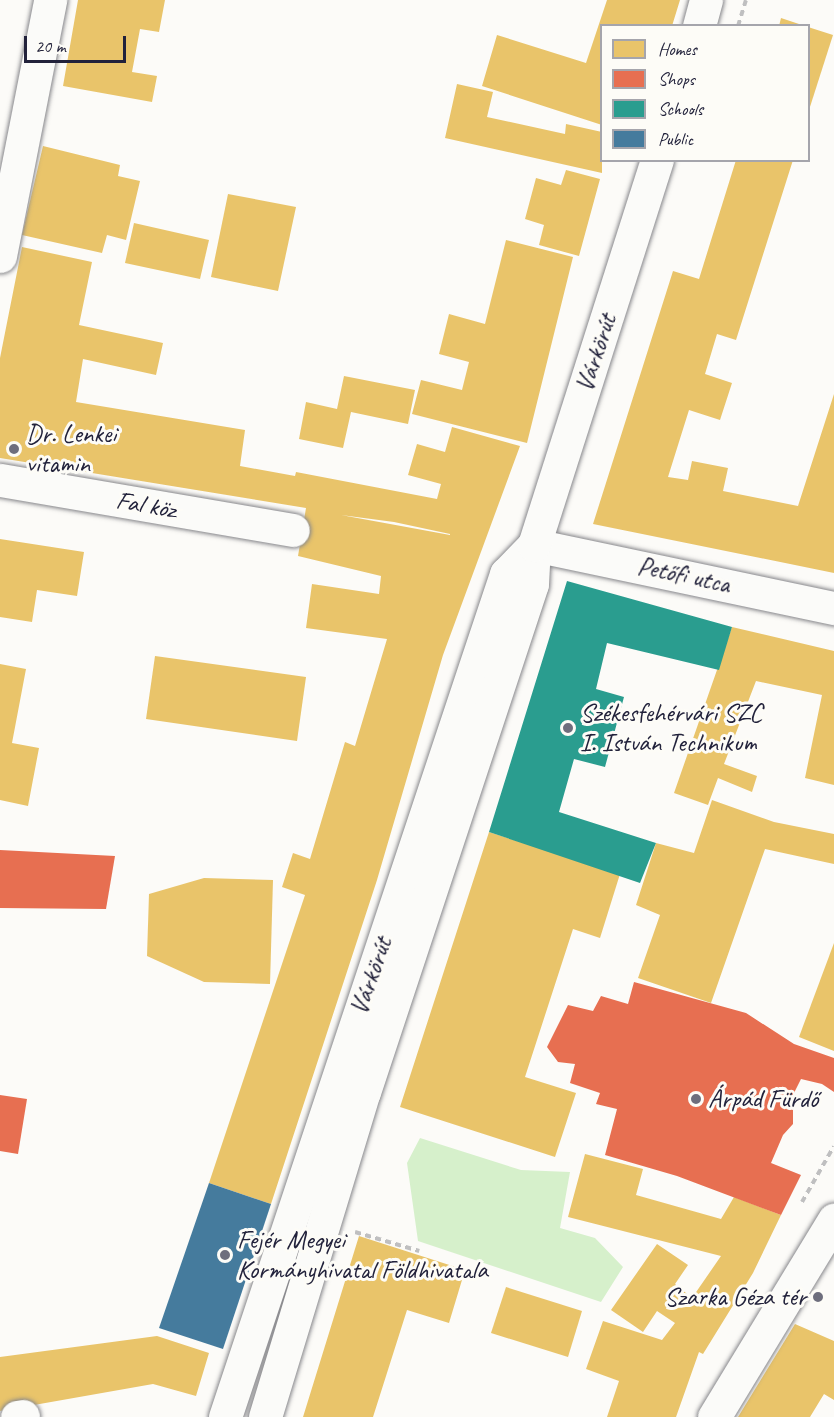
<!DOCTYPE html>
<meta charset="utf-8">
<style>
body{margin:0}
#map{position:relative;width:834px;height:1417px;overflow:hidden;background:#fcfbf8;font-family:Caveat,sans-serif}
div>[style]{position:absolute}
.green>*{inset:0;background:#d6f0cb}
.homes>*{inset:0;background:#e9c46a}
.shops>*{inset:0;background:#e76f51}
.schools>*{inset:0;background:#2a9d8f}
.public>*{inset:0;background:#457b9d}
.path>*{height:4px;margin-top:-2px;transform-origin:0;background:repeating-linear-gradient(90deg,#bfbfc0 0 6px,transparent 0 10.5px)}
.roads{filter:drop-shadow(0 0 2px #88888c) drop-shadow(0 0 2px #88888c)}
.minor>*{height:33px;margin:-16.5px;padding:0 16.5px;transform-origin:16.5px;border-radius:16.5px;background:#fbfbf9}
.dots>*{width:16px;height:16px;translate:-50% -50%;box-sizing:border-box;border:3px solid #fdfcf7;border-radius:50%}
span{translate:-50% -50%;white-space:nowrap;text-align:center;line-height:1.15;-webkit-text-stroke:6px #fdfcf7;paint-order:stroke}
.street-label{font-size:26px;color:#22223b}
.poi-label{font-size:26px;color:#22223b}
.left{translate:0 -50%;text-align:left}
.right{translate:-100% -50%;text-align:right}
.legend{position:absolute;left:600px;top:24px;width:210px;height:138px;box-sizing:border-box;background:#fdfcf7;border:2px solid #a5a5ac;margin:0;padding:8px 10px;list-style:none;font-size:18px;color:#22223b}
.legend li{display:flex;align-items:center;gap:12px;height:30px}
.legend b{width:30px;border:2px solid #a5a5ac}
.scale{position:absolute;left:24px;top:36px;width:102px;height:27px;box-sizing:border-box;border:3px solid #22223b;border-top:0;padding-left:8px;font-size:18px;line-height:21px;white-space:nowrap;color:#22223b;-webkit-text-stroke:4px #fdfcf7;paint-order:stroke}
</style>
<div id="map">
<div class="green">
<i style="clip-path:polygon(420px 1138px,521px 1170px,570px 1172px,560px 1228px,595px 1238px,623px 1267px,601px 1302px,418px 1241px,407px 1163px)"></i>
</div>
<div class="homes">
<i style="clip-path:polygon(78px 0,165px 0,159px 32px,140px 29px,132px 72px,157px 76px,152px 102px,63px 86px)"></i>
<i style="clip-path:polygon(607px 0,680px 0,672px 26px,602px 26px,602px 125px,482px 86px,497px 35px,586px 63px)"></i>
<i style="clip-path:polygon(781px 18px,802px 25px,802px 26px,779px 26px)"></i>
<i style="clip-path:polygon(808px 27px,833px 35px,809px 110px,808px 110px)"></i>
<i style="clip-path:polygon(457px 84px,493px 92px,487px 117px,565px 134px,566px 124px,602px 132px,602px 173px,445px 138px)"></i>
<i style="clip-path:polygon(43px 146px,120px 165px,118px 176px,140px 181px,126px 240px,107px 235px,102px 253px,22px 235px)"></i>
<i style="clip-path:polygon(736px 160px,793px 160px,736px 340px,717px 334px,705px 374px,732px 383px,720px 420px,689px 410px,668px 477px,688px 480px,692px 461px,728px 468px,723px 491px,798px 506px,834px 394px,834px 573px,593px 524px,673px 271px,699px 279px)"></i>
<i style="clip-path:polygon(566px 170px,600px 179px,579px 256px,539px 245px,544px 225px,525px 219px,536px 178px,561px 185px)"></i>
<i style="clip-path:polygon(228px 194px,296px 207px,278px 291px,211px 277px)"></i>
<i style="clip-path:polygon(134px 223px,209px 240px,200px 279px,125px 263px)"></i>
<i style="clip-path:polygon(506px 240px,573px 257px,527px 443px,412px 414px,421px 380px,462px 390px,469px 362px,439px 354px,449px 314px,485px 324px)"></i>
<i style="clip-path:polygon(evenodd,22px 247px,92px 262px,79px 325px,163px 343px,156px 375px,83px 359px,76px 402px,245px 430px,240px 466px,295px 476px,296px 472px,437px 499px,441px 484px,408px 475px,417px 444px,445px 452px,452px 427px,520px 446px,443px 655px,377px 880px,271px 1204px,209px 1183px,305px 895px,282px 887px,293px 853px,310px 859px,345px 742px,355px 746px,387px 639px,306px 628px,312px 584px,379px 594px,381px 576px,298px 556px,306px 508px,0 458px,0 358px,22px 247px,341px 515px,394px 522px,450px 534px,450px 535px,341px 515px)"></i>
<i style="clip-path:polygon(344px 376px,415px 390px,408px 424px,351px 412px,343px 448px,299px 439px,306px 402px,337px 409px)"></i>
<i style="clip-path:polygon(0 539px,84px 552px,77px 596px,37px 590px,32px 622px,0 617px)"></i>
<i style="clip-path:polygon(732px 627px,834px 651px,834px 785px,805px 778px,822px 695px,756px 681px,724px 764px,757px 776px,752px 792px,718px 778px,708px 805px,674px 793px)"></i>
<i style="clip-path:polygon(155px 656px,306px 677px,297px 741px,146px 719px)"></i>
<i style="clip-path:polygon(0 664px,26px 669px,12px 743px,39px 748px,28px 806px,0 800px)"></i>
<i style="clip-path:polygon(712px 800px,774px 822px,834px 834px,834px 864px,765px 849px,711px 1003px,638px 978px,660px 915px,636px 905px,656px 843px,694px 853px)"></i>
<i style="clip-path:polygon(489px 832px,620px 874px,600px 938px,573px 929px,525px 1077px,576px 1093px,555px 1157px,400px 1107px)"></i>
<i style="clip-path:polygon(204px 878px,273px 880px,270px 984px,204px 982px,147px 956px,149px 894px)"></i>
<i style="clip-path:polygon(834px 943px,834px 1051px,799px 1037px)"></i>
<i style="clip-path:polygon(585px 1154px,643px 1169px,636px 1195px,721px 1219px,734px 1197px,781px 1215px,753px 1273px,703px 1354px,699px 1352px,676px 1417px,607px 1417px,619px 1381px,586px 1369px,603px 1321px,662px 1340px,675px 1323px,657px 1311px,643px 1332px,611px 1310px,657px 1244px,688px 1265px,675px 1284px,692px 1298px,721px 1256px,568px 1217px)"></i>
<i style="clip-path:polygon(359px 1236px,465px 1270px,449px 1323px,407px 1310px,373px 1417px,303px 1417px)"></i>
<i style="clip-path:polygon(506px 1287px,582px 1311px,568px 1357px,491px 1333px)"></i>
<i style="clip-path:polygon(795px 1324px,834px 1341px,834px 1400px,824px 1394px,810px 1417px,738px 1417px)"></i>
<i style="clip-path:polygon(157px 1336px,209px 1353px,196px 1396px,153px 1384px,0 1411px,0 1357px)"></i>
</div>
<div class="shops">
<i style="clip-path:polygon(0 850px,115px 856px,106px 909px,0 908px)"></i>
<i style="clip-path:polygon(634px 982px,746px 1013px,794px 1044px,834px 1058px,834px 1092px,822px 1084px,801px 1079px,793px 1095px,793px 1124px,783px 1135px,771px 1163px,801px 1175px,781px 1215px,677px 1176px,605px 1155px,617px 1109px,596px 1104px,600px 1093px,570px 1083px,575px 1064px,558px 1062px,547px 1047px,568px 1005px,593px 1011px,601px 996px,628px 1004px)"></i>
<i style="clip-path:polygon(0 1095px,27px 1099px,18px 1154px,0 1151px)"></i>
</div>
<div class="schools">
<i style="clip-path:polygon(567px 581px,732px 627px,719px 670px,607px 643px,596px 689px,624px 697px,605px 767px,574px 759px,559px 812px,656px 843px,640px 883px,489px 832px)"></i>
</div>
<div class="public">
<i style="clip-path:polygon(209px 1183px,271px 1204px,223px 1349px,159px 1328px)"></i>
</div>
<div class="path">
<i style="left:738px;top:26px;width:27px;rotate:-73deg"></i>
<i style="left:802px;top:1202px;width:64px;rotate:-60.3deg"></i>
<i style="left:355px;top:1232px;width:67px;rotate:16.5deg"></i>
</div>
<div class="roads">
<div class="minor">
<i style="left:699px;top:26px;width:27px;rotate:-75deg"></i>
<i style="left:0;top:256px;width:261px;rotate:-78.9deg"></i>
<i style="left:0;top:480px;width:297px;rotate:9.7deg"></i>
<i style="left:534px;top:545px;width:307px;rotate:11.9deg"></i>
<i style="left:17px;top:1417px;width:6px;rotate:-9deg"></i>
<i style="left:225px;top:1417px;width:889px;rotate:-71.57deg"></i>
<i style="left:506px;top:574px;width:40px;rotate:-46deg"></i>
<i style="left:265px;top:1417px;width:340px;rotate:-73.1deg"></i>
<i style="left:364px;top:1092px;width:535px;rotate:-71.7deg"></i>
<i style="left:532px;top:584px;width:39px;rotate:-87deg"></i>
<i style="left:534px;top:545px;width:404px;rotate:-72.3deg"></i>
<i style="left:714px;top:1417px;width:231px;rotate:-58.7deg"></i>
</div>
</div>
<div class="dots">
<i style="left:14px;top:449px;background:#6e6e7d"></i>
<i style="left:568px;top:728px;background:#6e6e7d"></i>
<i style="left:696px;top:1099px;background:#6e6e7d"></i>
<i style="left:225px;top:1255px;background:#6e6e7d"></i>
<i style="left:818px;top:1297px;background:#6e6e7d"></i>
</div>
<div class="street-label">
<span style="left:596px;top:353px;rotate:-72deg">Várkörút</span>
<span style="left:146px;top:505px;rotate:10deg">Fal köz</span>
<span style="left:684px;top:575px;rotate:12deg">Petőfi utca</span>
<span style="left:371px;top:976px;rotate:-71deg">Várkörút</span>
</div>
<div class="poi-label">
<span class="left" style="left:26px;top:449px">Dr. Lenkei<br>vitamin</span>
<span class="left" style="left:580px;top:728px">Székesfehérvári SZC<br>I. István Technikum</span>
<span class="left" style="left:708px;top:1099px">Árpád Fürdő</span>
<span class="left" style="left:237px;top:1255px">Fejér Megyei<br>Kormányhivatal Földhivatala</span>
<span class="right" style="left:806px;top:1297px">Szarka Géza tér</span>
</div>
<ul class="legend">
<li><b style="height:16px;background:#e9c46a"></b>Homes</li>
<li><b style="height:16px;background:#e76f51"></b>Shops</li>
<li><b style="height:16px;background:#2a9d8f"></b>Schools</li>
<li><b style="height:16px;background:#457b9d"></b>Public</li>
</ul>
<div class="scale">20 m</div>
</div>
